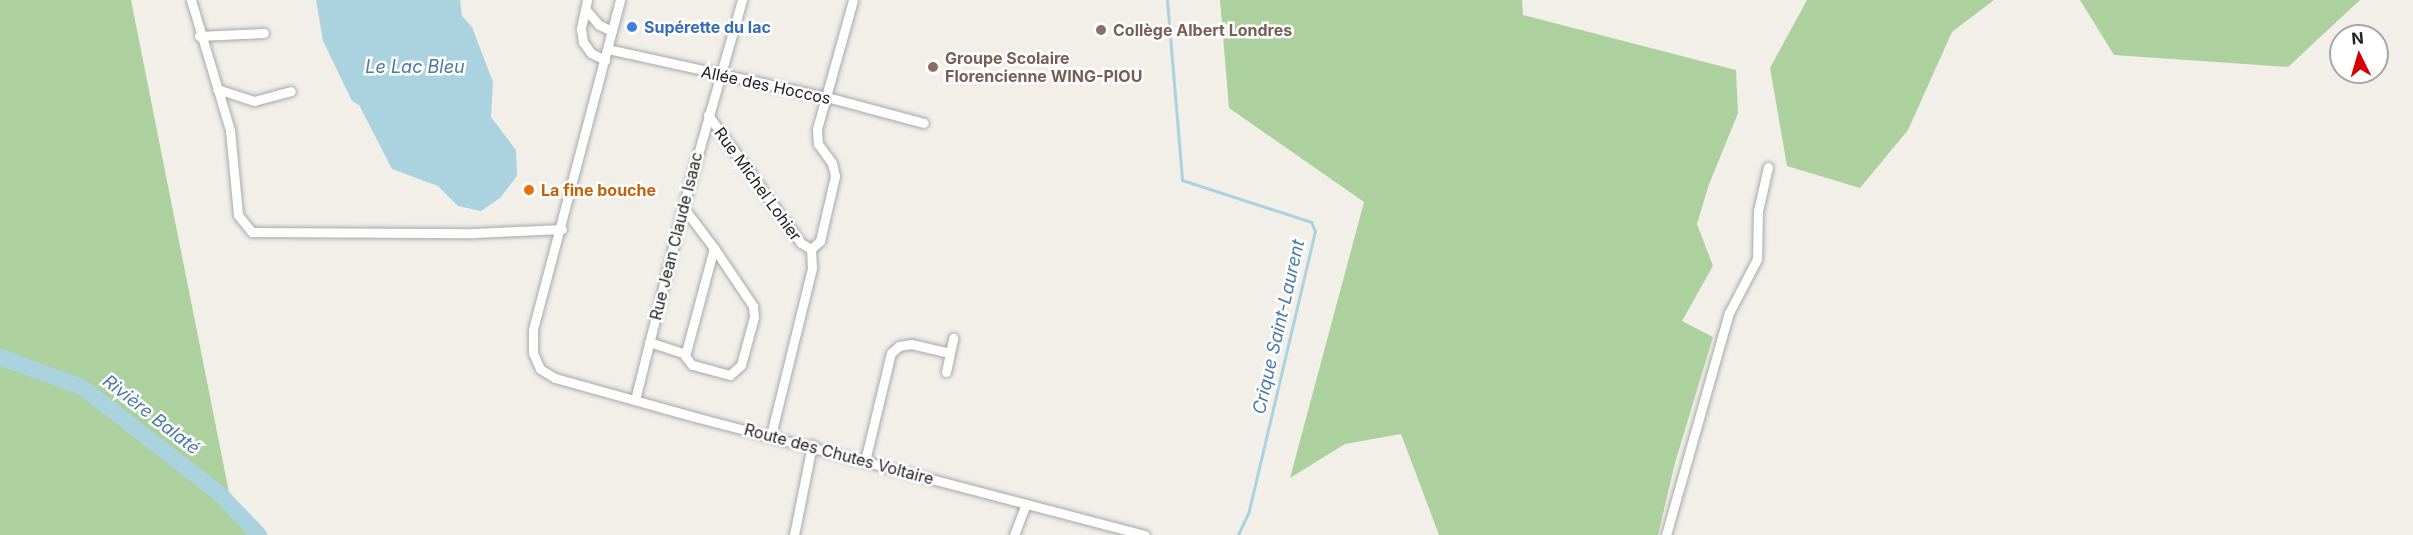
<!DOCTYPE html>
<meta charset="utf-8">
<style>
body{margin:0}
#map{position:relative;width:2413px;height:535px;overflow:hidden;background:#f2efe9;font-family:Inter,sans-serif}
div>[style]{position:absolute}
.forest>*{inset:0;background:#add19e}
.water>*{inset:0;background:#aad3df}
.stream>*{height:3px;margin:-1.5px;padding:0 1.5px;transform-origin:1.5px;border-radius:1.5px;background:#aad3df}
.river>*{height:16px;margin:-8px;padding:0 8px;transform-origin:8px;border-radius:8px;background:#aad3df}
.roads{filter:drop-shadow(0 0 2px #a9a9a9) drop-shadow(0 0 2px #a9a9a9)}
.street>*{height:9px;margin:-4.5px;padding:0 4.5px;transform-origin:4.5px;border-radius:4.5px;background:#fff}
.dots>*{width:16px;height:16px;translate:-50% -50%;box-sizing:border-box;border:3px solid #fff;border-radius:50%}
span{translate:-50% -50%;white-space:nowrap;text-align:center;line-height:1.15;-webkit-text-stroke:5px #fff;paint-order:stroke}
.shop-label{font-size:16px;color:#366cbe;font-weight:700}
.left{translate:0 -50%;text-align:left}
.education-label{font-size:16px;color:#785e54;font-weight:700}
.street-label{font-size:16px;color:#222}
.food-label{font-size:16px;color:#c56008;font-weight:700}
.water-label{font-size:18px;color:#4a7aab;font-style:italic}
.north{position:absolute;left:2329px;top:24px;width:60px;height:60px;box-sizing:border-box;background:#fff;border:2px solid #a7a7a7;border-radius:50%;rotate:355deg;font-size:16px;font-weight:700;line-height:24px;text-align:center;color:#222}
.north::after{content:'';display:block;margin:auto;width:21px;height:27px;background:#d40000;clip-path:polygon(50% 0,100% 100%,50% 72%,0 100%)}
</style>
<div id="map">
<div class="forest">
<i style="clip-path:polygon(0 0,131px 0,232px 507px,253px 535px,0 535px)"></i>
<i style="clip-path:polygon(1220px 0,1522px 0,1523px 15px,1736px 70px,1738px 113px,1708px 187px,1697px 224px,1713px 266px,1682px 321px,1713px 337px,1675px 463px,1658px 535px,1439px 535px,1401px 434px,1345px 444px,1290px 478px,1364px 202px,1229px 108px)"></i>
<i style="clip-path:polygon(1807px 0,1994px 0,1952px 32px,1908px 130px,1860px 188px,1787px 166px,1770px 68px)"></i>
<i style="clip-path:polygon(2080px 0,2360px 0,2288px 67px,2114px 55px)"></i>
</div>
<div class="water">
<i style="clip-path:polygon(316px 0,460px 0,462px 16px,472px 27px,493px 82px,491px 117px,516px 150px,517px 176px,500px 198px,481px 211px,458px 206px,438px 186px,392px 169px,359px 105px,352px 101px,323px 41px)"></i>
</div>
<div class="stream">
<i style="left:1167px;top:0;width:181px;rotate:85.2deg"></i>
<i style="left:1182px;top:180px;width:136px;rotate:18deg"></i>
<i style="left:1311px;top:222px;width:10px;rotate:66deg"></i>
<i style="left:1315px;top:231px;width:288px;rotate:103.3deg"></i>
<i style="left:1249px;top:511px;width:26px;rotate:115deg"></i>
</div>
<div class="river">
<i style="left:0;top:357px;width:87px;rotate:20.1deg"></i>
<i style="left:82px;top:387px;width:175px;rotate:37.8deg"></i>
<i style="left:220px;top:494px;width:57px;rotate:46.4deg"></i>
</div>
<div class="roads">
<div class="street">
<i style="left:191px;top:0;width:136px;rotate:73.3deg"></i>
<i style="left:230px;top:130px;width:85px;rotate:84.6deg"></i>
<i style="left:238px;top:215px;width:22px;rotate:51deg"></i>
<i style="left:252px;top:232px;width:222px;rotate:0.3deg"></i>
<i style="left:474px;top:233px;width:88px;rotate:-2.6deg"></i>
<i style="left:587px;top:0;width:30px;rotate:102deg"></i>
<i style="left:581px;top:29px;width:13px;rotate:81deg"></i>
<i style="left:583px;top:42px;width:14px;rotate:54deg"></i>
<i style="left:591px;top:53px;width:16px;rotate:27deg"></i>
<i style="left:620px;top:0;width:341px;rotate:104.8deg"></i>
<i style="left:533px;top:330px;width:23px;rotate:90deg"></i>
<i style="left:533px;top:353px;width:17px;rotate:66deg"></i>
<i style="left:540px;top:369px;width:17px;rotate:31deg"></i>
<i style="left:555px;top:378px;width:145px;rotate:15.6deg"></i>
<i style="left:695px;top:417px;width:465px;rotate:14.7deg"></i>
<i style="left:586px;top:10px;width:20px;rotate:49deg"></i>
<i style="left:599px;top:25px;width:14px;rotate:25deg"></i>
<i style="left:199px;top:36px;width:65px;rotate:-2.6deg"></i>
<i style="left:608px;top:49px;width:224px;rotate:12.4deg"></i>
<i style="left:827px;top:97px;width:100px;rotate:15deg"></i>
<i style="left:217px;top:89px;width:39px;rotate:18deg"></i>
<i style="left:254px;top:101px;width:38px;rotate:-15deg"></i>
<i style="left:708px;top:115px;width:158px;rotate:54deg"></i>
<i style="left:801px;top:243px;width:12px;rotate:31deg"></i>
<i style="left:683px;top:207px;width:51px;rotate:52.9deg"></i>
<i style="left:714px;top:248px;width:70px;rotate:56.1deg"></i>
<i style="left:753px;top:306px;width:11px;rotate:85deg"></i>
<i style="left:754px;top:317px;width:50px;rotate:105.2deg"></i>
<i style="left:741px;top:365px;width:15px;rotate:138deg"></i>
<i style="left:730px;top:375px;width:39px;rotate:-165deg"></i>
<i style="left:692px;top:365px;width:11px;rotate:-128deg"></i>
<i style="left:685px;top:356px;width:112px;rotate:-75deg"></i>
<i style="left:811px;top:249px;width:12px;rotate:-42deg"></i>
<i style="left:820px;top:241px;width:67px;rotate:-77deg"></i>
<i style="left:835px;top:176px;width:13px;rotate:-103deg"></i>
<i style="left:832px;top:163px;width:24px;rotate:-126deg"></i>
<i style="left:818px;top:144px;width:15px;rotate:-94deg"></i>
<i style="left:817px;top:129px;width:134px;rotate:-74.4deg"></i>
<i style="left:649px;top:342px;width:38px;rotate:18deg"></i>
<i style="left:946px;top:372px;width:35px;rotate:-78deg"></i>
<i style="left:635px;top:400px;width:199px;rotate:-76deg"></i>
<i style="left:683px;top:207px;width:215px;rotate:-74.1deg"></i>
<i style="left:771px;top:435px;width:172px;rotate:-76.2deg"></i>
<i style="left:812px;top:268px;width:19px;rotate:-93deg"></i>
<i style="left:865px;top:461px;width:111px;rotate:-76.5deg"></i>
<i style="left:891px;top:353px;width:11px;rotate:-41deg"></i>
<i style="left:899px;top:346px;width:12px;rotate:-9deg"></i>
<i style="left:911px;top:344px;width:40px;rotate:13deg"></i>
<i style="left:794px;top:535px;width:92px;rotate:-78.7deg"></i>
<i style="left:1014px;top:535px;width:33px;rotate:-69deg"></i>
<i style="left:1666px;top:535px;width:231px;rotate:-74.2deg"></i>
<i style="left:1729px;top:313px;width:61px;rotate:-62.6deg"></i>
<i style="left:1757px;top:259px;width:48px;rotate:-88.8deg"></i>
<i style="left:1758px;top:211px;width:45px;rotate:-77.2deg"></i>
</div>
</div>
<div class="dots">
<i style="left:632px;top:27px;background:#3f7fe0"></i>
<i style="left:1101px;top:30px;background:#8d6e63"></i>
<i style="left:933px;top:67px;background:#8d6e63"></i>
<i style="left:529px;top:190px;background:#e8710a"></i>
</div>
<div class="shop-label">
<span class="left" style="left:644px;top:27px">Supérette du lac</span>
</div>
<div class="education-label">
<span class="left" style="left:1113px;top:30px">Collège Albert Londres</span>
<span class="left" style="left:945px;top:67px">Groupe Scolaire<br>Florencienne WING-PIOU</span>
</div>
<div class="street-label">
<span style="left:766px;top:85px;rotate:12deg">Allée des Hoccos</span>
<span style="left:758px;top:184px;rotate:54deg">Rue Michel Lohier</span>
<span style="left:676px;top:236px;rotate:-76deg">Rue Jean Claude Isaac</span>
<span style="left:839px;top:454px;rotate:15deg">Route des Chutes Voltaire</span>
</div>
<div class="food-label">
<span class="left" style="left:541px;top:190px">La fine bouche</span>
</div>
<div class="water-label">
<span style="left:415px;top:67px">Le Lac Bleu</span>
<span style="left:1279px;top:327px;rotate:-77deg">Crique Saint-Laurent</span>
<span style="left:151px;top:415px;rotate:38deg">Rivière Balaté</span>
</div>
<div class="north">N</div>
</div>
